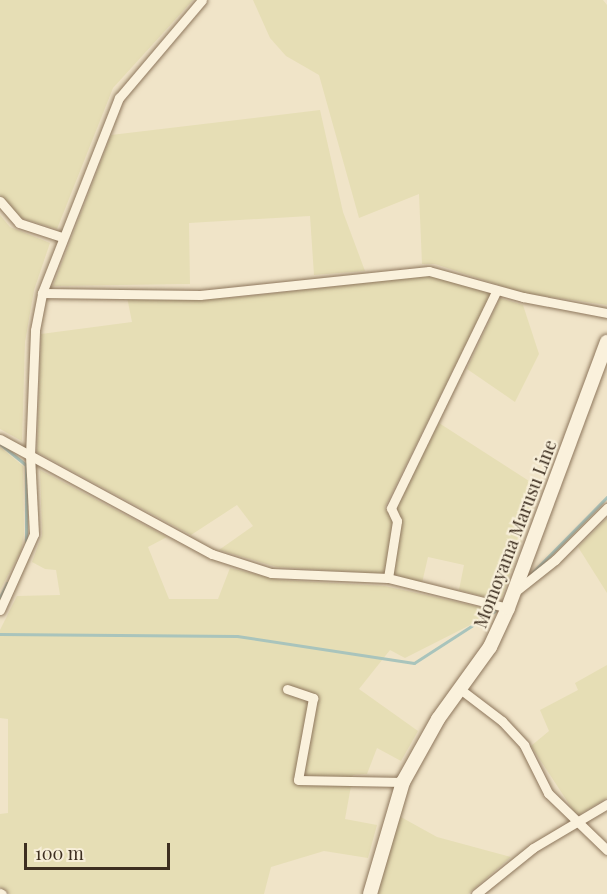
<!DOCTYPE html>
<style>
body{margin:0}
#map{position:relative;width:607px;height:894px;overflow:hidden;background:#f0e4c8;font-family:"Playfair Display",serif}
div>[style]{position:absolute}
.farmland>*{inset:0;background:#e6deb5}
.stream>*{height:3px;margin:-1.5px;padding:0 1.5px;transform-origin:1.5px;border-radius:1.5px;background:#a9c4bc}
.roads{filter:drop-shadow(0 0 2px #8d765c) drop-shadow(0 0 2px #8d765c)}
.minor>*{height:9px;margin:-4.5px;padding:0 4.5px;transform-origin:4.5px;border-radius:4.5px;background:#faf1dc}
.secondary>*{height:14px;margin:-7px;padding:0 7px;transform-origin:7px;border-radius:7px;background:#faf1dc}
span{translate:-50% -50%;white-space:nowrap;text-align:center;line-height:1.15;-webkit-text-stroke:4.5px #f7eed8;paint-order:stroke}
.street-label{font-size:18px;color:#3d2e20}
.scale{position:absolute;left:24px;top:843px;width:146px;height:27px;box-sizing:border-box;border:3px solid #3d2e20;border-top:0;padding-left:8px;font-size:18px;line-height:21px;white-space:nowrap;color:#3d2e20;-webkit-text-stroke:4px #f7eed8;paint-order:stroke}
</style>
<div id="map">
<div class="farmland">
<i style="clip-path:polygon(0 0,193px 0,113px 88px,57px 229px,18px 217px,0 195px)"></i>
<i style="clip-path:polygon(253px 0,603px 0,607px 5px,607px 305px,523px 293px,435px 264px,422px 264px,419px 194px,359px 218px,319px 75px,286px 56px,270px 38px)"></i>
<i style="clip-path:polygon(320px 110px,343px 212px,365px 271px,314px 275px,310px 216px,189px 223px,190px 284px,53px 286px,111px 135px)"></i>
<i style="clip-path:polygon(0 215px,10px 227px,50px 243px,34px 290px,25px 342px,22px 441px,0 429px)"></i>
<i style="clip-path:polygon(433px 275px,491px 294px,385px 507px,393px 522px,385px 574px,277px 567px,219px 550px,253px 526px,237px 505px,191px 535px,37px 452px,41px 334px,132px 322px,127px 297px,231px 298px)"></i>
<i style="clip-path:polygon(500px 298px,523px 305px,539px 354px,515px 402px,467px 369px)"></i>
<i style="clip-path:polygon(439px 423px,540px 488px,502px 597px,493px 599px,459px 590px,464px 565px,428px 557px,422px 583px,392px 574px,395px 508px)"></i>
<i style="clip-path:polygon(0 447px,23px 466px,24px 534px,21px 551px,0 590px)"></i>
<i style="clip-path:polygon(40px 470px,167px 537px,148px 547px,169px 599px,218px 599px,230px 568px,280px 580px,385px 586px,488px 609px,488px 616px,405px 658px,390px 650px,359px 689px,418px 731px,401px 761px,377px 748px,367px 774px,353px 775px,345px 819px,377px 825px,368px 858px,324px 851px,271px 867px,264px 894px,10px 894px,0 887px,0 814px,8px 813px,8px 719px,0 718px,0 630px,17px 596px,60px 595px,56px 570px,45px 569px,32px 562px,42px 535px)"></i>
<i style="clip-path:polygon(607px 518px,607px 593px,578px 547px)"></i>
<i style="clip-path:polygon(607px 665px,607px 798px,577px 816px,531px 746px,549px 731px,540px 710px,578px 690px,575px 683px)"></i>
<i style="clip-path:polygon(399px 816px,437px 837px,511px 857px,468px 894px,378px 894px)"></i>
</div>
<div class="stream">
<i style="left:0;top:444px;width:33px;rotate:39deg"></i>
<i style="left:26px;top:465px;width:76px;rotate:90deg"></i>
<i style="left:530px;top:575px;width:110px;rotate:-45.4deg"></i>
<i style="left:0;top:597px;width:16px;rotate:-63deg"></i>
<i style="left:0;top:634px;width:237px;rotate:0.5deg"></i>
<i style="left:237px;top:636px;width:179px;rotate:8.7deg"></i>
<i style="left:414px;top:663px;width:101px;rotate:-32.9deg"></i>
</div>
<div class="roads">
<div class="minor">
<i style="left:0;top:201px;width:29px;rotate:49deg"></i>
<i style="left:19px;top:223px;width:45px;rotate:18deg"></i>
<i style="left:42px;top:293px;width:158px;rotate:0.7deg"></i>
<i style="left:200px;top:295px;width:230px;rotate:-6deg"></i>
<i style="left:429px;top:271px;width:98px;rotate:15.5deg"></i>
<i style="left:523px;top:297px;width:86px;rotate:10.8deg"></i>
<i style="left:0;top:439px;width:241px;rotate:28.5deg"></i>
<i style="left:212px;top:554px;width:62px;rotate:17.9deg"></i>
<i style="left:271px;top:573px;width:117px;rotate:2.4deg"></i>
<i style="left:388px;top:578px;width:124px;rotate:14deg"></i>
<i style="left:388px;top:578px;width:58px;rotate:-81deg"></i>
<i style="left:397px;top:521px;width:14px;rotate:-115deg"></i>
<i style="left:391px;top:508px;width:242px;rotate:-64.1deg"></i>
<i style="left:516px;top:591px;width:50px;rotate:-38.5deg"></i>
<i style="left:555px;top:560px;width:74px;rotate:-45deg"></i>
<i style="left:0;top:610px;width:83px;rotate:-65.9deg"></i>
<i style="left:34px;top:534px;width:78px;rotate:-92.9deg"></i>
<i style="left:30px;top:456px;width:126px;rotate:-87.7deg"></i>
<i style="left:35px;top:330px;width:38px;rotate:-79deg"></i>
<i style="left:42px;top:293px;width:210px;rotate:-68.5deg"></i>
<i style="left:119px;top:98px;width:128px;rotate:-49.7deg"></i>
<i style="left:287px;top:689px;width:28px;rotate:19deg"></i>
<i style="left:313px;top:698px;width:83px;rotate:100.4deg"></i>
<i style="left:298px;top:780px;width:105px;rotate:1.1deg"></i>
<i style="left:460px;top:689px;width:53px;rotate:37.3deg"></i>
<i style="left:502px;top:721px;width:33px;rotate:47deg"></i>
<i style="left:524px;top:745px;width:54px;rotate:63.4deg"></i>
<i style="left:548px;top:793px;width:82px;rotate:44deg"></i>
<i style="left:0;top:893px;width:2px;rotate:27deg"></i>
<i style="left:476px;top:894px;width:73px;rotate:-38.9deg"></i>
<i style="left:533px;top:848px;width:86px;rotate:-30.7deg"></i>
</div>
<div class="secondary">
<i style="left:370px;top:894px;width:117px;rotate:-73.6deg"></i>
<i style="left:403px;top:782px;width:72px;rotate:-60.9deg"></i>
<i style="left:438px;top:719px;width:89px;rotate:-54.2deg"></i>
<i style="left:490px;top:647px;width:43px;rotate:-65.2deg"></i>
<i style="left:508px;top:608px;width:284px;rotate:-69.6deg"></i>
</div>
</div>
<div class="street-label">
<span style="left:515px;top:534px;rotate:-69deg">Momoyama Marusu Line</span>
</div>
<div class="scale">100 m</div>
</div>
